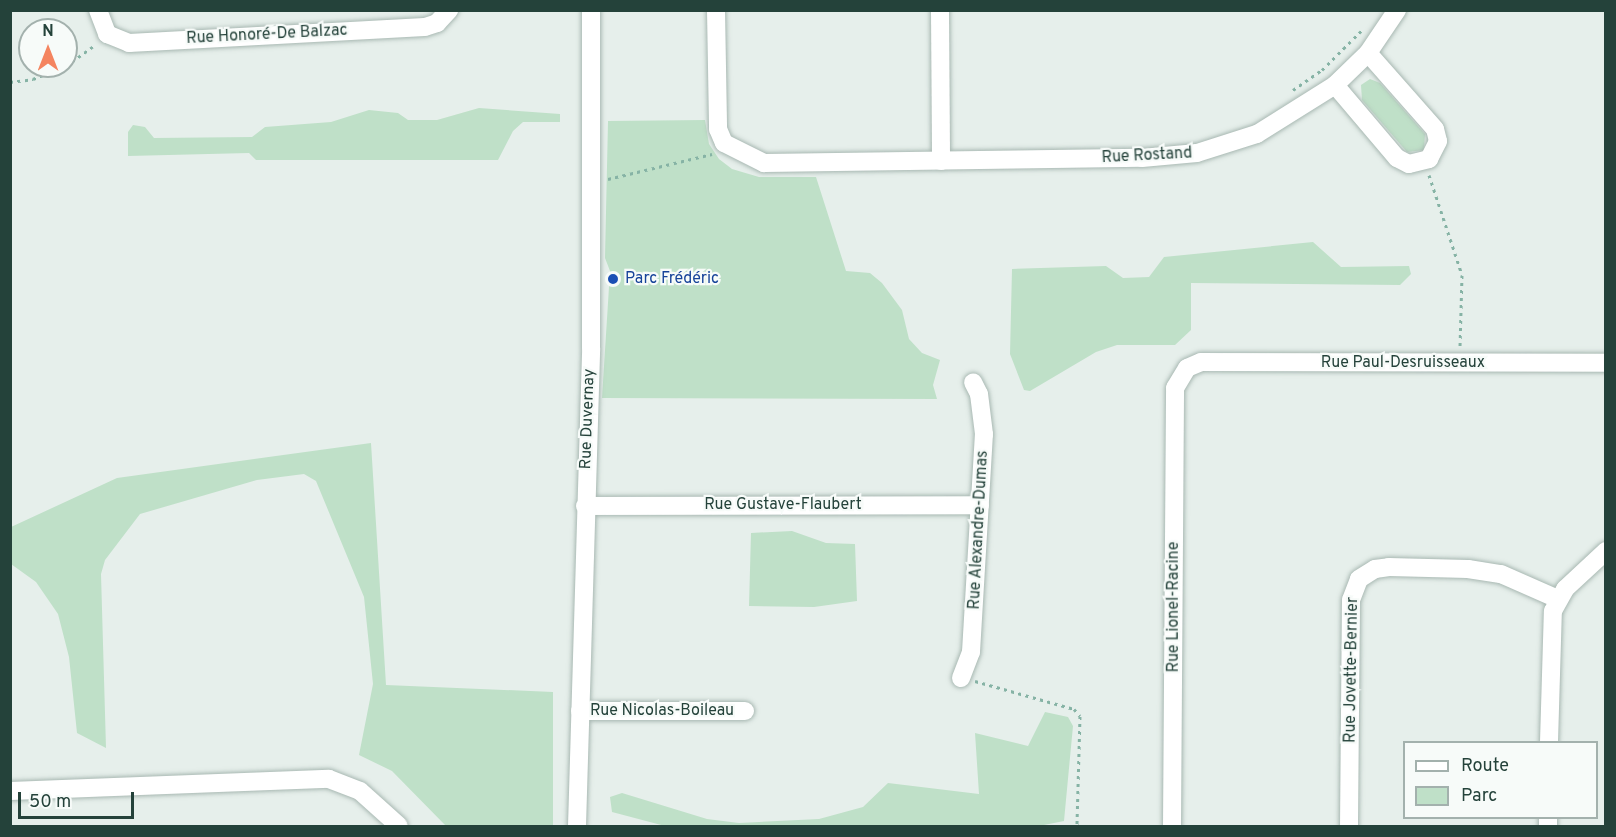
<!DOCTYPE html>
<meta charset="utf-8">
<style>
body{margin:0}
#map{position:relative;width:1616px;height:837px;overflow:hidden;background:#e6efeb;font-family:Overpass,sans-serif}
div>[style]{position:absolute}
.green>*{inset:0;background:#bfe0c8}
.path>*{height:3px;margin-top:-1.5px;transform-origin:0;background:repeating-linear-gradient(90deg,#86b3a5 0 3px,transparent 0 7.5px)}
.roads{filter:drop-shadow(0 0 2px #a8b8b2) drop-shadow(0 0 2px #a8b8b2)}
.minor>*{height:18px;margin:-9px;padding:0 9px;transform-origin:9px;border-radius:9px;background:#fff}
.dots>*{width:16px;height:16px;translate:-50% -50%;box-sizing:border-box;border:3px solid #f7fbf9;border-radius:50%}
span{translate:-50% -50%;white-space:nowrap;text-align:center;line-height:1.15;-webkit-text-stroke:4.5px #f7fbf9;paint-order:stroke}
.street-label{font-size:16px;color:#24423a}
.transit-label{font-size:16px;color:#164399}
.left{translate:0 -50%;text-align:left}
.frame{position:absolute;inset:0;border:12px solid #24423a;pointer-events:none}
.legend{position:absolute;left:1403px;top:741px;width:195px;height:78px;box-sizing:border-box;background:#f7fbf9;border:2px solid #a3b1ad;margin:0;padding:8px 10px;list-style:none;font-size:18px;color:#24423a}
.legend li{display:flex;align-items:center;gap:12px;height:30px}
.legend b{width:30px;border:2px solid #a3b1ad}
.north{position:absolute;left:18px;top:18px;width:60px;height:60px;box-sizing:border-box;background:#f7fbf9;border:2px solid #a3b1ad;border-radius:50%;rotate:0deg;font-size:16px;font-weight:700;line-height:24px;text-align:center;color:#24423a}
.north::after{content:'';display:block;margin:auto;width:21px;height:27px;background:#f4845f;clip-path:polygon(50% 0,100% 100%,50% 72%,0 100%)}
.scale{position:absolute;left:18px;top:792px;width:116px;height:27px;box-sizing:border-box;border:3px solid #24423a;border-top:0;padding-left:8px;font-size:18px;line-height:21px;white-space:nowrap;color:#24423a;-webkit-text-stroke:4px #f7fbf9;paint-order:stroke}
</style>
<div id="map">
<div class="green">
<i style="clip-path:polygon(1370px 79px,1380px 83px,1425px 134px,1424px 150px,1407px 152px,1362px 100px,1361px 85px)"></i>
<i style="clip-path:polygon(479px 108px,560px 114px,560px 122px,523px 122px,513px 131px,498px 160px,256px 160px,249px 153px,128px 156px,128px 132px,133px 125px,145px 127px,154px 138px,252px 137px,265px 127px,331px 122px,369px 110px,398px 113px,408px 120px,437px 120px)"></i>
<i style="clip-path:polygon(705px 120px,709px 144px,719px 159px,732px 169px,759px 177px,816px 177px,846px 271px,870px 273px,882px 283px,902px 310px,909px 339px,922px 353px,940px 360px,933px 385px,937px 399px,602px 398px,610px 271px,605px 258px,608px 121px)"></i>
<i style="clip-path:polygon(1313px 242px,1341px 267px,1409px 266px,1411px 274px,1400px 285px,1191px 283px,1191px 330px,1175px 345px,1117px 345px,1096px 352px,1030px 391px,1024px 390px,1010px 354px,1012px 269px,1106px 266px,1123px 278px,1149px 277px,1164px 257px)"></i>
<i style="clip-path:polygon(371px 443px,386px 685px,553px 692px,553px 826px,446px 826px,392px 771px,359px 755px,373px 684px,364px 597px,316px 481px,304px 474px,257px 480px,140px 514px,105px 560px,101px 574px,106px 748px,77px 733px,69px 657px,58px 614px,36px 582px,11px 564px,11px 527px,117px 478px)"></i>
<i style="clip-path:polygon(792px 531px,826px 543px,855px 544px,857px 601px,814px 607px,749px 606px,751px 533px)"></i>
<i style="clip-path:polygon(1045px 712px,1068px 717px,1073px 726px,1064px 821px,1039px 826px,665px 826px,612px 812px,610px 797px,622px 793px,707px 819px,739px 823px,819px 819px,863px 807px,888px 783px,979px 794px,975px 733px,1028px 746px)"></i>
</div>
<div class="path">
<i style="left:66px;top:66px;width:36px;rotate:-36deg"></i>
<i style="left:10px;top:82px;width:23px;rotate:-7deg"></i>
<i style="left:33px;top:79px;width:35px;rotate:-22deg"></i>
<i style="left:1293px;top:90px;width:35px;rotate:-35deg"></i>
<i style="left:1322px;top:70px;width:57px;rotate:-45deg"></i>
<i style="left:1429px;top:175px;width:105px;rotate:71.7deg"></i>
<i style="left:1462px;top:275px;width:71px;rotate:91.6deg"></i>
<i style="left:608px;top:179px;width:107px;rotate:-13.5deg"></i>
<i style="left:975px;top:681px;width:103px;rotate:15.8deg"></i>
<i style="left:1074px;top:709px;width:9px;rotate:49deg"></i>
<i style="left:1080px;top:716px;width:110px;rotate:91.6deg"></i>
</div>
<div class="roads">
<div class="minor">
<i style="left:98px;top:10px;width:26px;rotate:69deg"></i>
<i style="left:107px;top:34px;width:24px;rotate:22deg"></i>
<i style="left:129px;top:43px;width:296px;rotate:-3.1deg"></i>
<i style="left:425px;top:27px;width:13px;rotate:-18deg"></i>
<i style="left:437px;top:23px;width:18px;rotate:-47deg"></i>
<i style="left:716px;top:10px;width:119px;rotate:89deg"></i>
<i style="left:718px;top:129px;width:15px;rotate:67deg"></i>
<i style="left:724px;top:143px;width:45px;rotate:26.6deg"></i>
<i style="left:764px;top:163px;width:378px;rotate:-0.8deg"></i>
<i style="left:1142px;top:158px;width:55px;rotate:-5.2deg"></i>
<i style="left:1197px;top:153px;width:63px;rotate:-17.6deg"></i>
<i style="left:1257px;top:134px;width:92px;rotate:-32.1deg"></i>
<i style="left:1335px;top:85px;width:46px;rotate:-44.1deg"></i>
<i style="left:1368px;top:53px;width:52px;rotate:-56deg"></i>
<i style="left:940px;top:10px;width:151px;rotate:89.6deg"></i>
<i style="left:1335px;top:85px;width:96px;rotate:49.7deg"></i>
<i style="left:1397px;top:158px;width:13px;rotate:27deg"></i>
<i style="left:1409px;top:164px;width:21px;rotate:-14deg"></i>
<i style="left:1429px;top:159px;width:20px;rotate:-63deg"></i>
<i style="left:1438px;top:141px;width:12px;rotate:-104deg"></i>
<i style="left:1435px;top:129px;width:101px;rotate:-131.4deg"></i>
<i style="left:585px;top:506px;width:395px;rotate:-0.1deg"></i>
<i style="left:961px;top:678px;width:28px;rotate:-69deg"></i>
<i style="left:971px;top:652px;width:218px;rotate:-86.6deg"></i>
<i style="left:984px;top:434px;width:40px;rotate:-97.1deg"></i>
<i style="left:979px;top:394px;width:13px;rotate:-117deg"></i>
<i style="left:580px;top:711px;width:165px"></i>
<i style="left:1549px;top:742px;width:131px;rotate:-88.3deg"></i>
<i style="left:1553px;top:611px;width:25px;rotate:-61deg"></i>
<i style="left:1565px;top:589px;width:56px;rotate:-42.8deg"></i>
<i style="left:10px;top:791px;width:319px;rotate:-2.2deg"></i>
<i style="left:329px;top:779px;width:33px;rotate:21deg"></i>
<i style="left:360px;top:791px;width:52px;rotate:41.9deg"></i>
<i style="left:577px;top:826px;width:478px;rotate:-88.3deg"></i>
<i style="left:591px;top:348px;width:338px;rotate:-90deg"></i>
<i style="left:1172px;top:826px;width:438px;rotate:-89.6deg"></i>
<i style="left:1175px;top:388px;width:23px;rotate:-59deg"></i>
<i style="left:1187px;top:368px;width:15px;rotate:-23deg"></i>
<i style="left:1201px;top:362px;width:405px;rotate:0.1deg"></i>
<i style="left:1349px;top:826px;width:226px;rotate:-89.5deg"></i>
<i style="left:1351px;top:600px;width:22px;rotate:-69deg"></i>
<i style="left:1359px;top:579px;width:19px;rotate:-32deg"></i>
<i style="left:1375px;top:569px;width:14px;rotate:-8deg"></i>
<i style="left:1389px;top:567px;width:79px;rotate:1.5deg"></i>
<i style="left:1468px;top:569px;width:33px;rotate:9deg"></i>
<i style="left:1501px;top:574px;width:62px;rotate:23.7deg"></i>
<i style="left:1548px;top:826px;width:8px;rotate:-90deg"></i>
</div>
</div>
<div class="dots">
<i style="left:613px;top:279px;background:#1a4fb4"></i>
</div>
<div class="street-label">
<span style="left:267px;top:35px;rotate:-3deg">Rue Honoré-De Balzac</span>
<span style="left:1147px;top:156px;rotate:-3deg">Rue Rostand</span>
<span style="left:1403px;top:363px">Rue Paul-Desruisseaux</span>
<span style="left:588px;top:419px;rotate:-88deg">Rue Duvernay</span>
<span style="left:783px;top:505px">Rue Gustave-Flaubert</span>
<span style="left:979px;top:530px;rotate:-87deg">Rue Alexandre-Dumas</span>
<span style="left:1174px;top:607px;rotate:-90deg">Rue Lionel-Racine</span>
<span style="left:1352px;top:670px;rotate:-89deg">Rue Jovette-Bernier</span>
<span style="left:662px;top:711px">Rue Nicolas-Boileau</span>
</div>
<div class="transit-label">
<span class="left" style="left:625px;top:279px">Parc Frédéric</span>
</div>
<div class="frame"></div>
<ul class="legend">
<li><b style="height:8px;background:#fff"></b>Route</li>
<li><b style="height:16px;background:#bfe0c8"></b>Parc</li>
</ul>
<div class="north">N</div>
<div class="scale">50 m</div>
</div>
